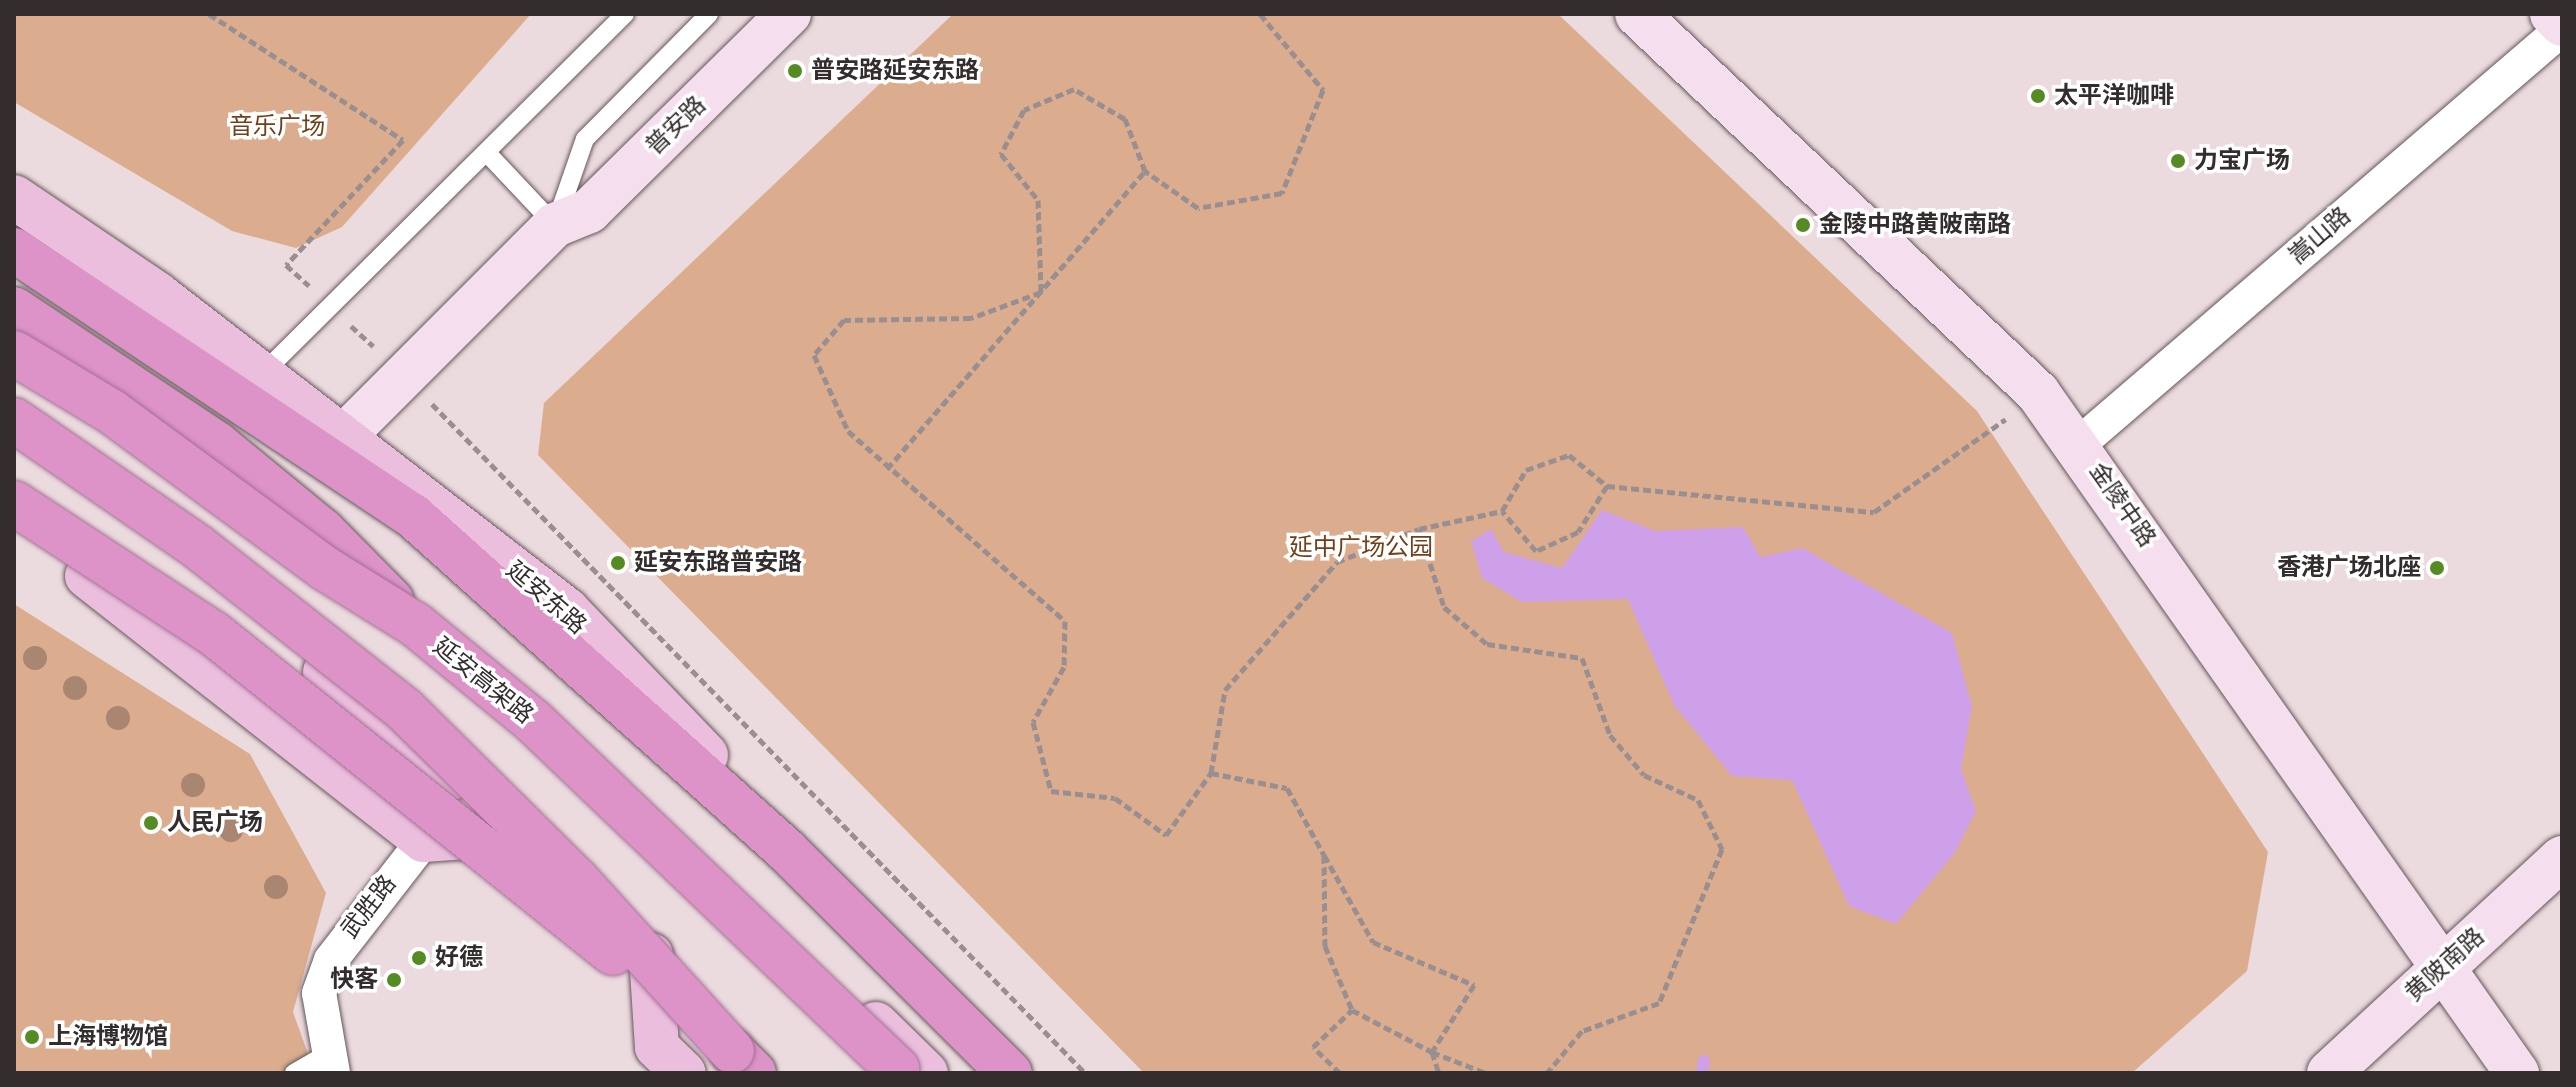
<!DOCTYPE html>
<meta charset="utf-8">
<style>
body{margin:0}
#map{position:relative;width:2576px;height:1087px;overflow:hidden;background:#ebdbde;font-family:Signika,"Noto Sans SC",sans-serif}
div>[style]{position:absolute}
.green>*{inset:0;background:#dbad8e}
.water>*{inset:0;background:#cda0e9}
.stream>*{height:12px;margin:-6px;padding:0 6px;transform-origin:6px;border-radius:6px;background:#cda0e9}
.path>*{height:5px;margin-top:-2.5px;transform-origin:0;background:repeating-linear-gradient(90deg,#998e90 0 8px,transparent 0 12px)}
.roads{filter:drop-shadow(0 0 2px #65585a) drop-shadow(0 0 2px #65585a)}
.lane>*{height:18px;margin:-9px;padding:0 9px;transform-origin:9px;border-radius:9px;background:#fff}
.street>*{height:34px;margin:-17px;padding:0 17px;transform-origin:17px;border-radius:17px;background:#fff}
.secondary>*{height:44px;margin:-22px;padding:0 22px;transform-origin:22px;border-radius:22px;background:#f5dfee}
.primary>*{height:44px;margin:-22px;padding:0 22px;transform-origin:22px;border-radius:22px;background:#ebbede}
.highway>*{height:44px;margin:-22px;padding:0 22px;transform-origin:22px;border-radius:22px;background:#de93c8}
.bridges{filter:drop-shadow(0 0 2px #a26f92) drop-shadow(0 0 2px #a26f92)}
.highway-bridge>*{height:44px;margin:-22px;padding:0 22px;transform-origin:22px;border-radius:22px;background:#de93c8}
.trees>*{width:24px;height:24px;margin:-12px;border-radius:50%;background:#a88672}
.dots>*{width:22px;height:22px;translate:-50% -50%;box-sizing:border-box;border:4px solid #fff;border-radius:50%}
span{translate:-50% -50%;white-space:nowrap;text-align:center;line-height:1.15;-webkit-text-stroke:7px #fff;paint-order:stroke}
.poi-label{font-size:24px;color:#332d2e;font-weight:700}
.left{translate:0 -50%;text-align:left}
.right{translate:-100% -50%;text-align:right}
.street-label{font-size:24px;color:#332d2e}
.park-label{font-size:24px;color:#714019}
.frame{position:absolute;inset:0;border:16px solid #332d2e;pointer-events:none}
</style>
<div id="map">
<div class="green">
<i style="clip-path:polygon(14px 14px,531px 14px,342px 227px,296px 248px,232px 231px,14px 102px)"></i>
<i style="clip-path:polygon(953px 14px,1558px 14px,1977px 411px,2268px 852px,2247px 971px,2132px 1073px,1144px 1073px,538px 455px,544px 403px)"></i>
<i style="clip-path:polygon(14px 604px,250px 754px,326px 893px,293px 1012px,315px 1073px,14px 1073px)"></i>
</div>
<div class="water">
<i style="clip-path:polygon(1602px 510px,1655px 531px,1743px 527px,1760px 557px,1802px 548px,1952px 633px,1972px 707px,1961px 769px,1976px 811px,1954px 854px,1896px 924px,1849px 906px,1792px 780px,1732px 776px,1674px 705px,1628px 599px,1522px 602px,1482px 578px,1471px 541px,1491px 529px,1504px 552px,1562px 568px)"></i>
</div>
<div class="stream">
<i style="left:1702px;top:1073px;width:12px;rotate:-81deg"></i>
</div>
<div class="path">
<i style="left:209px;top:14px;width:231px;rotate:33deg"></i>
<i style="left:403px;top:140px;width:171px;rotate:133.1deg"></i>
<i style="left:286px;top:265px;width:31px;rotate:42deg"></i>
<i style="left:1260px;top:14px;width:99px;rotate:50.3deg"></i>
<i style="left:1323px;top:90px;width:111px;rotate:111.7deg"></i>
<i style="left:1282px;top:193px;width:85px;rotate:169.9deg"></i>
<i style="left:1198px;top:208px;width:65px;rotate:-145.1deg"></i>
<i style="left:1145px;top:171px;width:56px;rotate:-111deg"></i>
<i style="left:1125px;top:119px;width:59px;rotate:-149.5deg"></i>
<i style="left:1074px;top:89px;width:54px;rotate:157.2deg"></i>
<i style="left:1024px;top:110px;width:50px;rotate:117.6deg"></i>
<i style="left:1001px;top:154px;width:59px;rotate:51.2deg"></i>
<i style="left:1038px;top:200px;width:92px;rotate:88.1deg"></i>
<i style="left:1041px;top:292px;width:75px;rotate:159.6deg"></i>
<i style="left:971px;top:318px;width:127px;rotate:179.1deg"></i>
<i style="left:844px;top:320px;width:46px;rotate:130.6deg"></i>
<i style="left:814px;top:355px;width:83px;rotate:65.9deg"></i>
<i style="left:848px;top:431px;width:288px;rotate:41.2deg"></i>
<i style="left:1065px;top:621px;width:46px;rotate:91.2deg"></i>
<i style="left:1064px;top:667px;width:63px;rotate:119.4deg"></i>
<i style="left:1033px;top:722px;width:71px;rotate:75.4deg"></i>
<i style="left:1051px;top:791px;width:64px;rotate:6.2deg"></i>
<i style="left:1115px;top:798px;width:63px;rotate:36deg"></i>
<i style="left:1166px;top:835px;width:77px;rotate:-54deg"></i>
<i style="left:1211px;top:773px;width:84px;rotate:-80.4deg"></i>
<i style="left:1225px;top:690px;width:170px;rotate:-48.8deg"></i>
<i style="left:1337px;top:562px;width:88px;rotate:-21.9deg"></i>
<i style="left:1419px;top:529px;width:82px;rotate:72.2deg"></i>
<i style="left:1444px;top:607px;width:57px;rotate:40.7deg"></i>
<i style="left:1487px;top:644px;width:96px;rotate:8.4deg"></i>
<i style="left:1582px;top:658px;width:82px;rotate:70deg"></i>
<i style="left:1610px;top:735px;width:52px;rotate:49.6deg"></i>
<i style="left:1644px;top:775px;width:60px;rotate:24.8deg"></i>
<i style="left:1698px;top:800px;width:55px;rotate:63.9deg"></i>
<i style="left:1722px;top:849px;width:166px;rotate:112.2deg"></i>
<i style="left:1659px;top:1003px;width:82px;rotate:160deg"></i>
<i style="left:1582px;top:1031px;width:55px;rotate:129.8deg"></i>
<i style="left:351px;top:326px;width:30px;rotate:42deg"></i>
<i style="left:432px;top:404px;width:935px;rotate:45.69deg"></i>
<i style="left:887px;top:469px;width:394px;rotate:-49.1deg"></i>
<i style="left:1607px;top:486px;width:268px;rotate:5.6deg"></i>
<i style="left:1874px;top:512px;width:161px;rotate:-35.2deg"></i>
<i style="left:1419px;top:529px;width:85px;rotate:-12.2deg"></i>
<i style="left:1502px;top:511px;width:48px;rotate:-59.7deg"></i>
<i style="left:1526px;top:470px;width:46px;rotate:-19.2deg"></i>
<i style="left:1569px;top:455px;width:49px;rotate:39.2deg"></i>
<i style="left:1607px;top:486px;width:54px;rotate:122.2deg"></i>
<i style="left:1578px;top:532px;width:46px;rotate:155.7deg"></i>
<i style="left:1536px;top:551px;width:52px;rotate:-130.4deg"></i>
<i style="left:1211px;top:773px;width:77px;rotate:11.2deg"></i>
<i style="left:1287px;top:788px;width:77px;rotate:61.1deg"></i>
<i style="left:1324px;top:855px;width:91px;rotate:89.4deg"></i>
<i style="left:1325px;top:946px;width:69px;rotate:67.1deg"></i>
<i style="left:1352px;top:1010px;width:90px;rotate:27.7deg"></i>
<i style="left:1432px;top:1052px;width:22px;rotate:72deg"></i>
<i style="left:1324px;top:855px;width:100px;rotate:60.6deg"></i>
<i style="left:1373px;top:942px;width:110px;rotate:23.1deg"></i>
<i style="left:1474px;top:985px;width:79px;rotate:122.1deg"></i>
<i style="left:1432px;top:1052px;width:58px;rotate:21.3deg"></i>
<i style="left:1340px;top:1073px;width:37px;rotate:-136deg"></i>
<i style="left:1313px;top:1047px;width:54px;rotate:-43.5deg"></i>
</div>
<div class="roads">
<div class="lane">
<i style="left:488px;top:154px;width:98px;rotate:46.7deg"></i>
<i style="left:555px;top:225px;width:91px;rotate:-70.8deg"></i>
<i style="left:585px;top:139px;width:176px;rotate:-45.2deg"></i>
<i style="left:262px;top:374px;width:511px;rotate:-44.76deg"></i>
<i style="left:294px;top:1073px;width:39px;rotate:-30deg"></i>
</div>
<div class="street">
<i style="left:2079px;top:444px;width:637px;rotate:-40.67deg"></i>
<i style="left:333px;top:1073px;width:81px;rotate:-99.9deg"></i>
<i style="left:319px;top:993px;width:35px;rotate:-70deg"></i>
<i style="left:331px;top:960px;width:152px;rotate:-52.2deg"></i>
</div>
<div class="secondary">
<i style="left:1637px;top:14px;width:552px;rotate:43.38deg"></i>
<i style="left:2038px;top:393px;width:832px;rotate:54.84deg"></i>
<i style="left:2552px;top:14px;width:14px;rotate:45deg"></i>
<i style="left:344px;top:436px;width:298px;rotate:-45deg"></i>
<i style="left:555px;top:225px;width:37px;rotate:-22deg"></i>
<i style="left:589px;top:211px;width:281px;rotate:-44.6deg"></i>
<i style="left:2329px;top:1073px;width:317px;rotate:-42.7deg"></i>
</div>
<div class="primary">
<i style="left:14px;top:197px;width:173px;rotate:34.1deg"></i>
<i style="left:157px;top:294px;width:518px;rotate:37.62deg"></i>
<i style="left:567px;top:610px;width:201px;rotate:46.2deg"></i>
<i style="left:87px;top:576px;width:428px;rotate:38.1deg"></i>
<i style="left:424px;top:840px;width:71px;rotate:-4deg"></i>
<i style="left:325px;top:672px;width:164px;rotate:40.8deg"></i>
<i style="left:651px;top:955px;width:92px;rotate:86.3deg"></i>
<i style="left:657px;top:1047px;width:37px;rotate:44deg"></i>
<i style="left:876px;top:1024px;width:70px;rotate:44.4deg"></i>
</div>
<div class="highway">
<i style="left:14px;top:250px;width:478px;rotate:33.7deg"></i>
<i style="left:412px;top:515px;width:502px;rotate:41.85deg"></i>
<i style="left:786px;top:850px;width:316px;rotate:44.9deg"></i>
<i style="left:14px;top:309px;width:244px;rotate:33.6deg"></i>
<i style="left:217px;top:444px;width:137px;rotate:39.4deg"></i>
<i style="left:323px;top:531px;width:98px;rotate:45.4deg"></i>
<i style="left:732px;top:1051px;width:31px;rotate:45deg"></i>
</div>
</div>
<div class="bridges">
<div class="highway-bridge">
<i style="left:14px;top:353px;width:114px;rotate:31deg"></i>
<i style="left:112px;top:412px;width:265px;rotate:36.3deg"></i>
<i style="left:326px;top:569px;width:106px;rotate:31.9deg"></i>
<i style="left:416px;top:625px;width:151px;rotate:39.4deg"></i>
<i style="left:533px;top:721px;width:504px;rotate:43.71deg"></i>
<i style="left:14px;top:420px;width:224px;rotate:34.6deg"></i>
<i style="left:198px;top:547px;width:263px;rotate:38.2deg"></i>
<i style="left:405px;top:710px;width:240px;rotate:44.7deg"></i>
<i style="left:576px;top:879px;width:232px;rotate:47.8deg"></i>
<i style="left:14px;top:503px;width:238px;rotate:33.2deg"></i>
<i style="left:213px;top:633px;width:512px;rotate:38.66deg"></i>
</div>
</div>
<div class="trees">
<i style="left:35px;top:658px"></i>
<i style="left:75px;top:688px"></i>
<i style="left:118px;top:718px"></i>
<i style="left:193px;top:785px"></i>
<i style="left:231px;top:830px"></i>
<i style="left:276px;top:887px"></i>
</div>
<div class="dots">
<i style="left:795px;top:71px;background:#568b24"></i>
<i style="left:2038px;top:96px;background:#568b24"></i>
<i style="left:2178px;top:161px;background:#568b24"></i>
<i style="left:1803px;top:225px;background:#568b24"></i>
<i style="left:618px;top:563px;background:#568b24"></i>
<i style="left:2437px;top:568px;background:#568b24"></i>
<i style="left:151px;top:823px;background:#568b24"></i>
<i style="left:419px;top:958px;background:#568b24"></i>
<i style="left:394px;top:980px;background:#568b24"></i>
<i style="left:32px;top:1037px;background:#568b24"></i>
</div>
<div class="poi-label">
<span class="left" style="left:811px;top:71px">普安路延安东路</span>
<span class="left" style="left:2054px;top:96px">太平洋咖啡</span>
<span class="left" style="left:2194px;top:161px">力宝广场</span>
<span class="left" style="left:1819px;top:225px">金陵中路黄陂南路</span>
<span class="left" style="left:634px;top:563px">延安东路普安路</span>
<span class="right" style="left:2421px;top:568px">香港广场北座</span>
<span class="left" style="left:167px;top:823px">人民广场</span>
<span class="left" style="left:435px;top:958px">好德</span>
<span class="right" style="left:378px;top:980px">快客</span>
<span class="left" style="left:48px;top:1037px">上海博物馆</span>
</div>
<div class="street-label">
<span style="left:676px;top:126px;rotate:-44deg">普安路</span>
<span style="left:2320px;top:236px;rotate:-41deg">嵩山路</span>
<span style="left:2122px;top:505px;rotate:55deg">金陵中路</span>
<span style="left:546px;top:598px;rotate:41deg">延安东路</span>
<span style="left:483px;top:681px;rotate:39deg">延安高架路</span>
<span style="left:369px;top:907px;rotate:-52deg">武胜路</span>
<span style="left:2445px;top:965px;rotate:-42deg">黄陂南路</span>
</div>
<div class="park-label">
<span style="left:277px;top:127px">音乐广场</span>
<span style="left:1361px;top:548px">延中广场公园</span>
</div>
<div class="frame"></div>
</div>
